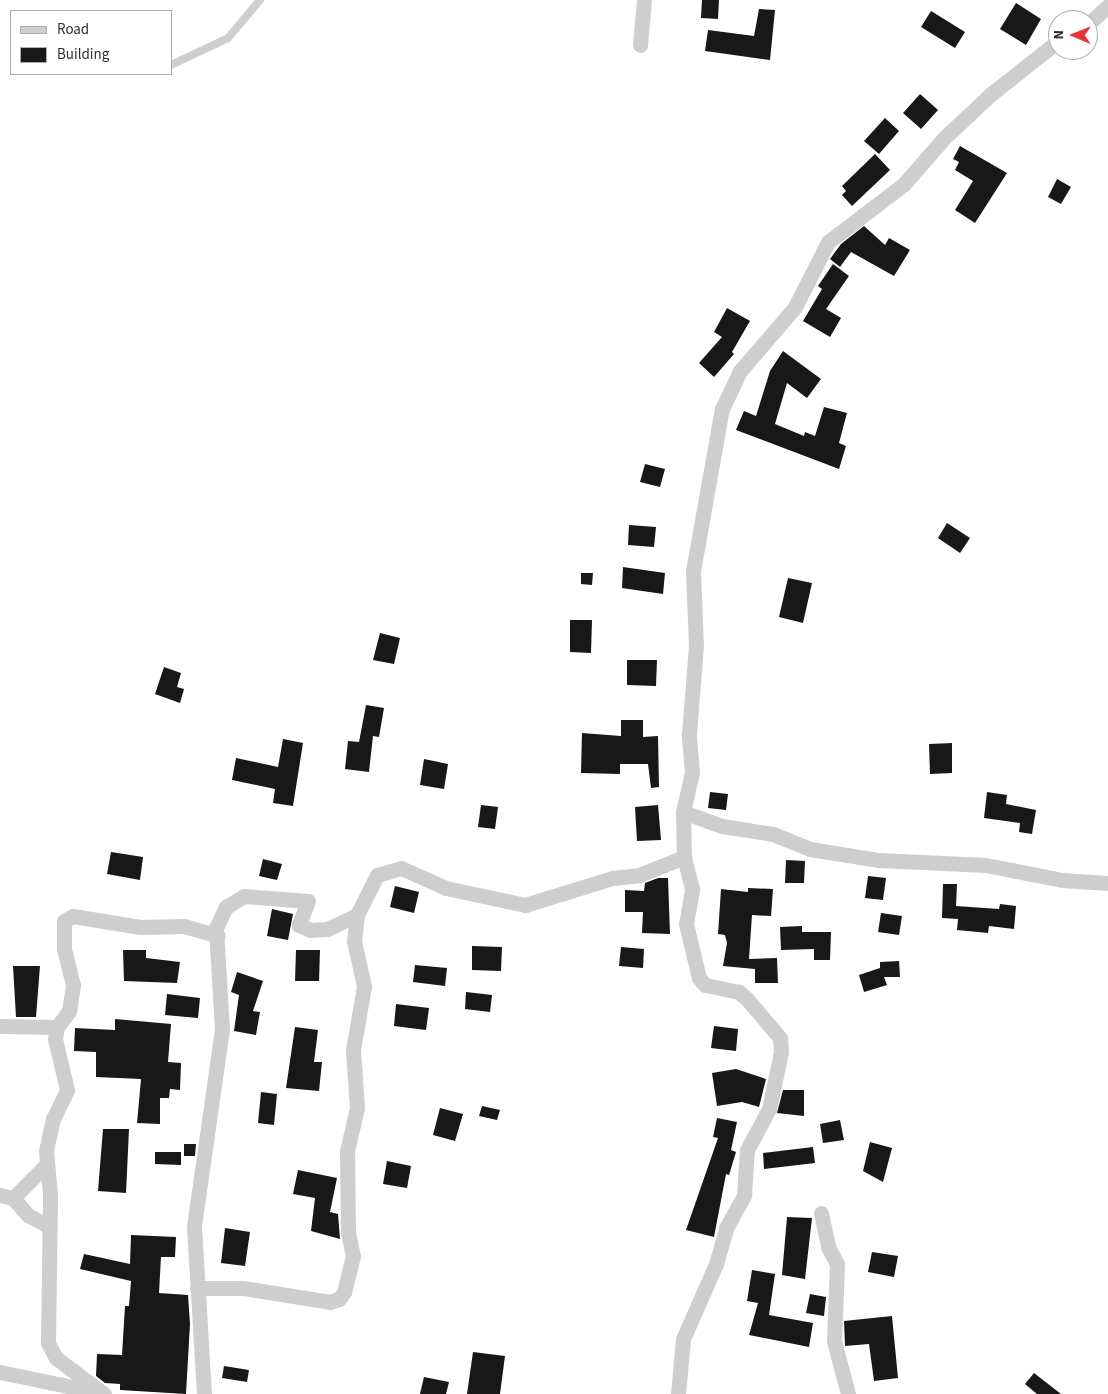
<!DOCTYPE html>
<style>
body{margin:0}
#map{position:relative;width:1108px;height:1394px;overflow:hidden;background:#fff;font-family:"Source Sans 3",sans-serif}
div>[style]{position:absolute}
.building>*{inset:0;background:#181818}
.lane>*{height:8px;margin:-4px;padding:0 4px;transform-origin:4px;border-radius:4px;background:#cecece}
.street>*{height:15px;margin:-7.5px;padding:0 7.5px;transform-origin:7.5px;border-radius:7.5px;background:#cecece}
span{translate:-50% -50%;white-space:nowrap;text-align:center;line-height:1.15;-webkit-text-stroke:5px #fff;paint-order:stroke}
.legend{position:absolute;left:10px;top:10px;width:162px;height:65px;box-sizing:border-box;background:#fff;border:1px solid #adadad;margin:0;padding:6px 9px;list-style:none;font-size:15px;color:#313131}
.legend li{display:flex;align-items:center;gap:10px;height:25px}
.legend b{width:25px;border:1px solid #adadad}
.north{position:absolute;left:1048px;top:10px;width:50px;height:50px;box-sizing:border-box;background:#fff;border:1px solid #adadad;border-radius:50%;rotate:271deg;font-size:14px;font-weight:700;line-height:20px;text-align:center;color:#313131}
.north::after{content:'';display:block;margin:auto;width:18px;height:22px;background:#e6353b;clip-path:polygon(50% 0,100% 100%,50% 72%,0 100%)}
</style>
<div id="map">
<div class="building">
<i style="clip-path:polygon(702px 0,719px 0,718px 19px,701px 18px)"></i>
<i style="clip-path:polygon(1016px 3px,1041px 19px,1026px 45px,1000px 29px)"></i>
<i style="clip-path:polygon(759px 9px,775px 10px,770px 60px,705px 51px,708px 30px,754px 36px)"></i>
<i style="clip-path:polygon(931px 11px,965px 32px,955px 48px,921px 27px)"></i>
<i style="clip-path:polygon(920px 94px,938px 110px,921px 129px,903px 113px)"></i>
<i style="clip-path:polygon(885px 118px,899px 131px,879px 154px,864px 141px)"></i>
<i style="clip-path:polygon(960px 146px,1007px 173px,975px 223px,955px 210px,973px 181px,955px 170px,959px 162px,953px 159px)"></i>
<i style="clip-path:polygon(875px 154px,890px 170px,852px 206px,842px 195px,846px 191px,842px 186px)"></i>
<i style="clip-path:polygon(1057px 179px,1071px 187px,1061px 204px,1048px 197px)"></i>
<i style="clip-path:polygon(864px 226px,885px 245px,889px 238px,910px 250px,894px 276px,851px 252px,840px 267px,830px 259px,841px 244px)"></i>
<i style="clip-path:polygon(833px 264px,849px 276px,826px 309px,841px 318px,830px 337px,803px 321px,822px 289px,818px 286px)"></i>
<i style="clip-path:polygon(727px 308px,750px 321px,732px 352px,734px 354px,714px 377px,699px 363px,722px 337px,714px 332px)"></i>
<i style="clip-path:polygon(783px 351px,821px 379px,807px 398px,787px 383px,775px 424px,804px 436px,805px 432px,815px 436px,824px 407px,847px 413px,839px 443px,846px 446px,839px 469px,736px 430px,744px 411px,756px 416px,770px 371px)"></i>
<i style="clip-path:polygon(645px 464px,665px 469px,660px 487px,640px 482px)"></i>
<i style="clip-path:polygon(947px 523px,970px 538px,960px 553px,938px 538px)"></i>
<i style="clip-path:polygon(629px 525px,656px 527px,654px 547px,628px 545px)"></i>
<i style="clip-path:polygon(623px 567px,665px 573px,663px 594px,622px 588px)"></i>
<i style="clip-path:polygon(581px 573px,593px 573px,592px 585px,581px 584px)"></i>
<i style="clip-path:polygon(788px 578px,812px 583px,803px 623px,779px 617px)"></i>
<i style="clip-path:polygon(570px 620px,592px 620px,591px 653px,570px 652px)"></i>
<i style="clip-path:polygon(380px 633px,400px 638px,394px 664px,373px 660px)"></i>
<i style="clip-path:polygon(627px 660px,657px 660px,656px 686px,627px 685px)"></i>
<i style="clip-path:polygon(164px 667px,181px 673px,177px 687px,184px 689px,180px 703px,155px 694px)"></i>
<i style="clip-path:polygon(366px 705px,384px 708px,379px 737px,373px 736px,369px 772px,345px 769px,348px 741px,359px 742px)"></i>
<i style="clip-path:polygon(621px 720px,643px 720px,643px 737px,658px 736px,659px 787px,651px 788px,648px 764px,620px 764px,620px 774px,581px 773px,582px 733px,621px 736px)"></i>
<i style="clip-path:polygon(283px 739px,303px 743px,293px 806px,273px 803px,275px 789px,232px 780px,236px 758px,278px 767px)"></i>
<i style="clip-path:polygon(952px 743px,952px 773px,930px 774px,929px 744px)"></i>
<i style="clip-path:polygon(424px 759px,448px 764px,444px 789px,420px 785px)"></i>
<i style="clip-path:polygon(710px 792px,728px 794px,726px 810px,708px 808px)"></i>
<i style="clip-path:polygon(987px 792px,1007px 795px,1006px 804px,1036px 810px,1032px 834px,1019px 832px,1020px 823px,984px 818px)"></i>
<i style="clip-path:polygon(481px 805px,498px 807px,495px 829px,478px 827px)"></i>
<i style="clip-path:polygon(658px 805px,661px 840px,637px 841px,635px 807px)"></i>
<i style="clip-path:polygon(111px 852px,143px 857px,140px 880px,107px 874px)"></i>
<i style="clip-path:polygon(263px 859px,282px 864px,277px 880px,259px 876px)"></i>
<i style="clip-path:polygon(786px 860px,805px 861px,804px 883px,785px 883px)"></i>
<i style="clip-path:polygon(868px 876px,886px 878px,883px 900px,865px 898px)"></i>
<i style="clip-path:polygon(658px 878px,668px 878px,670px 934px,642px 933px,643px 912px,625px 912px,625px 890px,644px 891px,645px 883px)"></i>
<i style="clip-path:polygon(943px 884px,957px 884px,956px 906px,999px 909px,1000px 904px,1016px 906px,1014px 929px,989px 926px,988px 933px,957px 930px,958px 919px,942px 918px)"></i>
<i style="clip-path:polygon(395px 886px,419px 892px,414px 913px,390px 907px)"></i>
<i style="clip-path:polygon(748px 888px,773px 889px,771px 916px,752px 915px,749px 959px,777px 958px,778px 983px,755px 983px,755px 969px,723px 966px,727px 943px,725px 935px,718px 934px,721px 889px,748px 892px)"></i>
<i style="clip-path:polygon(272px 909px,293px 914px,288px 940px,267px 936px)"></i>
<i style="clip-path:polygon(881px 913px,902px 916px,899px 935px,878px 932px)"></i>
<i style="clip-path:polygon(802px 926px,802px 932px,831px 932px,830px 960px,814px 960px,814px 949px,781px 950px,780px 927px)"></i>
<i style="clip-path:polygon(472px 946px,502px 947px,501px 971px,472px 970px)"></i>
<i style="clip-path:polygon(621px 947px,644px 949px,643px 968px,619px 966px)"></i>
<i style="clip-path:polygon(123px 950px,146px 950px,146px 958px,180px 962px,177px 983px,124px 981px)"></i>
<i style="clip-path:polygon(296px 950px,320px 950px,319px 981px,295px 981px)"></i>
<i style="clip-path:polygon(899px 961px,900px 977px,884px 977px,887px 985px,864px 992px,859px 975px,880px 968px,880px 962px)"></i>
<i style="clip-path:polygon(415px 965px,447px 968px,445px 986px,413px 982px)"></i>
<i style="clip-path:polygon(13px 966px,40px 966px,36px 1017px,16px 1017px)"></i>
<i style="clip-path:polygon(237px 972px,263px 981px,253px 1011px,260px 1012px,256px 1035px,234px 1031px,239px 995px,231px 992px)"></i>
<i style="clip-path:polygon(466px 992px,492px 995px,490px 1012px,465px 1009px)"></i>
<i style="clip-path:polygon(167px 994px,200px 998px,198px 1018px,165px 1015px)"></i>
<i style="clip-path:polygon(396px 1004px,429px 1008px,426px 1030px,394px 1026px)"></i>
<i style="clip-path:polygon(115px 1019px,171px 1024px,168px 1062px,181px 1063px,180px 1090px,170px 1089px,169px 1098px,160px 1098px,160px 1124px,137px 1123px,141px 1079px,96px 1077px,96px 1052px,74px 1051px,75px 1028px,115px 1030px)"></i>
<i style="clip-path:polygon(714px 1026px,738px 1029px,736px 1051px,711px 1048px)"></i>
<i style="clip-path:polygon(295px 1027px,318px 1030px,314px 1062px,322px 1062px,319px 1091px,286px 1088px)"></i>
<i style="clip-path:polygon(736px 1069px,766px 1079px,759px 1107px,742px 1102px,717px 1106px,712px 1073px)"></i>
<i style="clip-path:polygon(783px 1090px,804px 1090px,804px 1116px,777px 1113px)"></i>
<i style="clip-path:polygon(261px 1092px,277px 1094px,274px 1125px,258px 1123px)"></i>
<i style="clip-path:polygon(482px 1106px,500px 1110px,497px 1120px,479px 1116px)"></i>
<i style="clip-path:polygon(440px 1108px,463px 1114px,455px 1141px,433px 1135px)"></i>
<i style="clip-path:polygon(717px 1118px,737px 1122px,731px 1150px,736px 1152px,729px 1175px,726px 1174px,714px 1237px,686px 1230px,718px 1138px,713px 1137px)"></i>
<i style="clip-path:polygon(840px 1120px,844px 1140px,823px 1143px,820px 1124px)"></i>
<i style="clip-path:polygon(103px 1129px,129px 1129px,126px 1193px,98px 1191px)"></i>
<i style="clip-path:polygon(870px 1142px,892px 1148px,883px 1182px,863px 1171px)"></i>
<i style="clip-path:polygon(184px 1144px,196px 1144px,195px 1156px,184px 1156px)"></i>
<i style="clip-path:polygon(813px 1147px,815px 1163px,764px 1169px,763px 1153px)"></i>
<i style="clip-path:polygon(155px 1152px,181px 1152px,181px 1165px,155px 1164px)"></i>
<i style="clip-path:polygon(387px 1161px,411px 1166px,407px 1188px,383px 1184px)"></i>
<i style="clip-path:polygon(298px 1170px,337px 1178px,330px 1212px,338px 1214px,340px 1239px,311px 1231px,315px 1198px,293px 1194px)"></i>
<i style="clip-path:polygon(787px 1217px,812px 1218px,805px 1279px,782px 1275px)"></i>
<i style="clip-path:polygon(225px 1228px,250px 1232px,245px 1266px,221px 1263px)"></i>
<i style="clip-path:polygon(131px 1235px,176px 1237px,175px 1257px,161px 1257px,159px 1293px,188px 1295px,190px 1324px,186px 1394px,120px 1390px,120px 1384px,105px 1383px,96px 1376px,97px 1354px,122px 1355px,125px 1306px,129px 1306px,131px 1281px,80px 1269px,84px 1254px,130px 1264px)"></i>
<i style="clip-path:polygon(872px 1252px,898px 1256px,894px 1277px,868px 1272px)"></i>
<i style="clip-path:polygon(752px 1270px,775px 1274px,769px 1315px,813px 1323px,809px 1347px,749px 1335px,758px 1303px,747px 1301px)"></i>
<i style="clip-path:polygon(810px 1294px,826px 1297px,824px 1316px,806px 1313px)"></i>
<i style="clip-path:polygon(892px 1316px,898px 1378px,874px 1381px,869px 1344px,845px 1346px,844px 1321px)"></i>
<i style="clip-path:polygon(473px 1352px,505px 1356px,500px 1394px,467px 1394px)"></i>
<i style="clip-path:polygon(224px 1366px,249px 1370px,247px 1382px,222px 1378px)"></i>
<i style="clip-path:polygon(1034px 1373px,1061px 1394px,1037px 1394px,1025px 1384px)"></i>
<i style="clip-path:polygon(424px 1377px,449px 1382px,446px 1394px,420px 1394px)"></i>
</div>
<div class="lane">
<i style="left:171px;top:65px;width:63px;rotate:-25.3deg"></i>
<i style="left:228px;top:38px;width:50px;rotate:-49.9deg"></i>
</div>
<div class="street">
<i style="left:1088px;top:24px;width:27px;rotate:-42deg"></i>
<i style="left:640px;top:45px;width:45px;rotate:-84.9deg"></i>
<i style="left:683px;top:812px;width:41px;rotate:19.7deg"></i>
<i style="left:722px;top:826px;width:52px;rotate:8.9deg"></i>
<i style="left:773px;top:834px;width:40px;rotate:22deg"></i>
<i style="left:810px;top:849px;width:70px;rotate:9.1deg"></i>
<i style="left:879px;top:860px;width:107px;rotate:2.7deg"></i>
<i style="left:986px;top:865px;width:77px;rotate:11.2deg"></i>
<i style="left:1062px;top:880px;width:46px;rotate:3.7deg"></i>
<i style="left:0;top:1026px;width:57px;rotate:1deg"></i>
<i style="left:0;top:1195px;width:13px;rotate:13deg"></i>
<i style="left:13px;top:1198px;width:23px;rotate:49deg"></i>
<i style="left:28px;top:1215px;width:21px;rotate:28deg"></i>
<i style="left:13px;top:1198px;width:47px;rotate:-45deg"></i>
<i style="left:821px;top:1213px;width:35px;rotate:78deg"></i>
<i style="left:828px;top:1247px;width:19px;rotate:62deg"></i>
<i style="left:837px;top:1264px;width:77px;rotate:92.2deg"></i>
<i style="left:834px;top:1341px;width:55px;rotate:75.2deg"></i>
<i style="left:197px;top:1288px;width:46px"></i>
<i style="left:243px;top:1288px;width:88px;rotate:9.1deg"></i>
<i style="left:330px;top:1302px;width:9px;rotate:-18deg"></i>
<i style="left:339px;top:1299px;width:9px;rotate:-54deg"></i>
<i style="left:344px;top:1292px;width:37px;rotate:-76deg"></i>
<i style="left:353px;top:1256px;width:25px;rotate:-102deg"></i>
<i style="left:348px;top:1232px;width:81px;rotate:-90.7deg"></i>
<i style="left:347px;top:1151px;width:44px;rotate:-76.9deg"></i>
<i style="left:357px;top:1108px;width:58px;rotate:-93.9deg"></i>
<i style="left:353px;top:1050px;width:65px;rotate:-80.2deg"></i>
<i style="left:364px;top:986px;width:46px;rotate:-102.5deg"></i>
<i style="left:354px;top:941px;width:26px;rotate:-83deg"></i>
<i style="left:357px;top:915px;width:45px;rotate:-63.4deg"></i>
<i style="left:377px;top:875px;width:25px;rotate:-16deg"></i>
<i style="left:401px;top:868px;width:49px;rotate:24deg"></i>
<i style="left:446px;top:888px;width:81px;rotate:12.1deg"></i>
<i style="left:525px;top:905px;width:91px;rotate:-17.2deg"></i>
<i style="left:612px;top:878px;width:27px;rotate:-6deg"></i>
<i style="left:639px;top:875px;width:48px;rotate:-21.8deg"></i>
<i style="left:0;top:1372px;width:99px;rotate:11.7deg"></i>
<i style="left:104px;top:1394px;width:60px;rotate:-143.1deg"></i>
<i style="left:56px;top:1358px;width:17px;rotate:-118deg"></i>
<i style="left:48px;top:1343px;width:149px;rotate:-89.2deg"></i>
<i style="left:50px;top:1194px;width:43px;rotate:-95.3deg"></i>
<i style="left:46px;top:1151px;width:33px;rotate:-78deg"></i>
<i style="left:53px;top:1119px;width:32px;rotate:-64deg"></i>
<i style="left:67px;top:1090px;width:52px;rotate:-103.2deg"></i>
<i style="left:55px;top:1039px;width:12px;rotate:-81deg"></i>
<i style="left:57px;top:1027px;width:20px;rotate:-53deg"></i>
<i style="left:69px;top:1011px;width:26px;rotate:-81deg"></i>
<i style="left:73px;top:985px;width:38px;rotate:-104deg"></i>
<i style="left:64px;top:948px;width:27px;rotate:-90deg"></i>
<i style="left:64px;top:921px;width:10px;rotate:-29deg"></i>
<i style="left:73px;top:916px;width:68px;rotate:9.3deg"></i>
<i style="left:140px;top:927px;width:44px;rotate:-1.3deg"></i>
<i style="left:184px;top:926px;width:35px;rotate:16deg"></i>
<i style="left:204px;top:1394px;width:168px;rotate:-93.4deg"></i>
<i style="left:194px;top:1226px;width:198px;rotate:-81.9deg"></i>
<i style="left:222px;top:1030px;width:102px;rotate:-93.4deg"></i>
<i style="left:216px;top:928px;width:23px;rotate:-65deg"></i>
<i style="left:226px;top:907px;width:21px;rotate:-31deg"></i>
<i style="left:244px;top:896px;width:64px;rotate:4.5deg"></i>
<i style="left:308px;top:901px;width:26px;rotate:111deg"></i>
<i style="left:299px;top:925px;width:12px;rotate:24deg"></i>
<i style="left:310px;top:930px;width:17px;rotate:-3deg"></i>
<i style="left:327px;top:929px;width:33px;rotate:-25deg"></i>
<i style="left:678px;top:1394px;width:55px;rotate:-84.8deg"></i>
<i style="left:683px;top:1339px;width:82px;rotate:-66.3deg"></i>
<i style="left:716px;top:1264px;width:37px;rotate:-74deg"></i>
<i style="left:726px;top:1228px;width:38px;rotate:-61deg"></i>
<i style="left:744px;top:1195px;width:45px;rotate:-86.2deg"></i>
<i style="left:747px;top:1150px;width:47px;rotate:-61.8deg"></i>
<i style="left:769px;top:1109px;width:58px;rotate:-78.1deg"></i>
<i style="left:781px;top:1052px;width:14px;rotate:-94deg"></i>
<i style="left:780px;top:1038px;width:51px;rotate:-130.2deg"></i>
<i style="left:747px;top:999px;width:11px;rotate:-139deg"></i>
<i style="left:739px;top:992px;width:35px;rotate:-168deg"></i>
<i style="left:705px;top:985px;width:9px;rotate:-131deg"></i>
<i style="left:699px;top:978px;width:56px;rotate:-103.5deg"></i>
<i style="left:686px;top:924px;width:36px;rotate:-80deg"></i>
<i style="left:692px;top:889px;width:33px;rotate:-104deg"></i>
<i style="left:684px;top:857px;width:45px;rotate:-91.3deg"></i>
<i style="left:683px;top:812px;width:41px;rotate:-77.3deg"></i>
<i style="left:692px;top:772px;width:38px;rotate:-95deg"></i>
<i style="left:689px;top:734px;width:88px;rotate:-85.5deg"></i>
<i style="left:696px;top:646px;width:75px;rotate:-92.3deg"></i>
<i style="left:693px;top:571px;width:165px;rotate:-79.9deg"></i>
<i style="left:722px;top:409px;width:42px;rotate:-64.7deg"></i>
<i style="left:740px;top:371px;width:84px;rotate:-49.3deg"></i>
<i style="left:795px;top:307px;width:73px;rotate:-63.1deg"></i>
<i style="left:828px;top:242px;width:96px;rotate:-37.3deg"></i>
<i style="left:904px;top:184px;width:61px;rotate:-49deg"></i>
<i style="left:944px;top:138px;width:64px;rotate:-43.1deg"></i>
<i style="left:991px;top:94px;width:85px;rotate:-38.3deg"></i>
</div>
<ul class="legend">
<li><b style="height:6px;background:#cecece"></b>Road</li>
<li><b style="height:14px;background:#181818"></b>Building</li>
</ul>
<div class="north">N</div>
</div>
